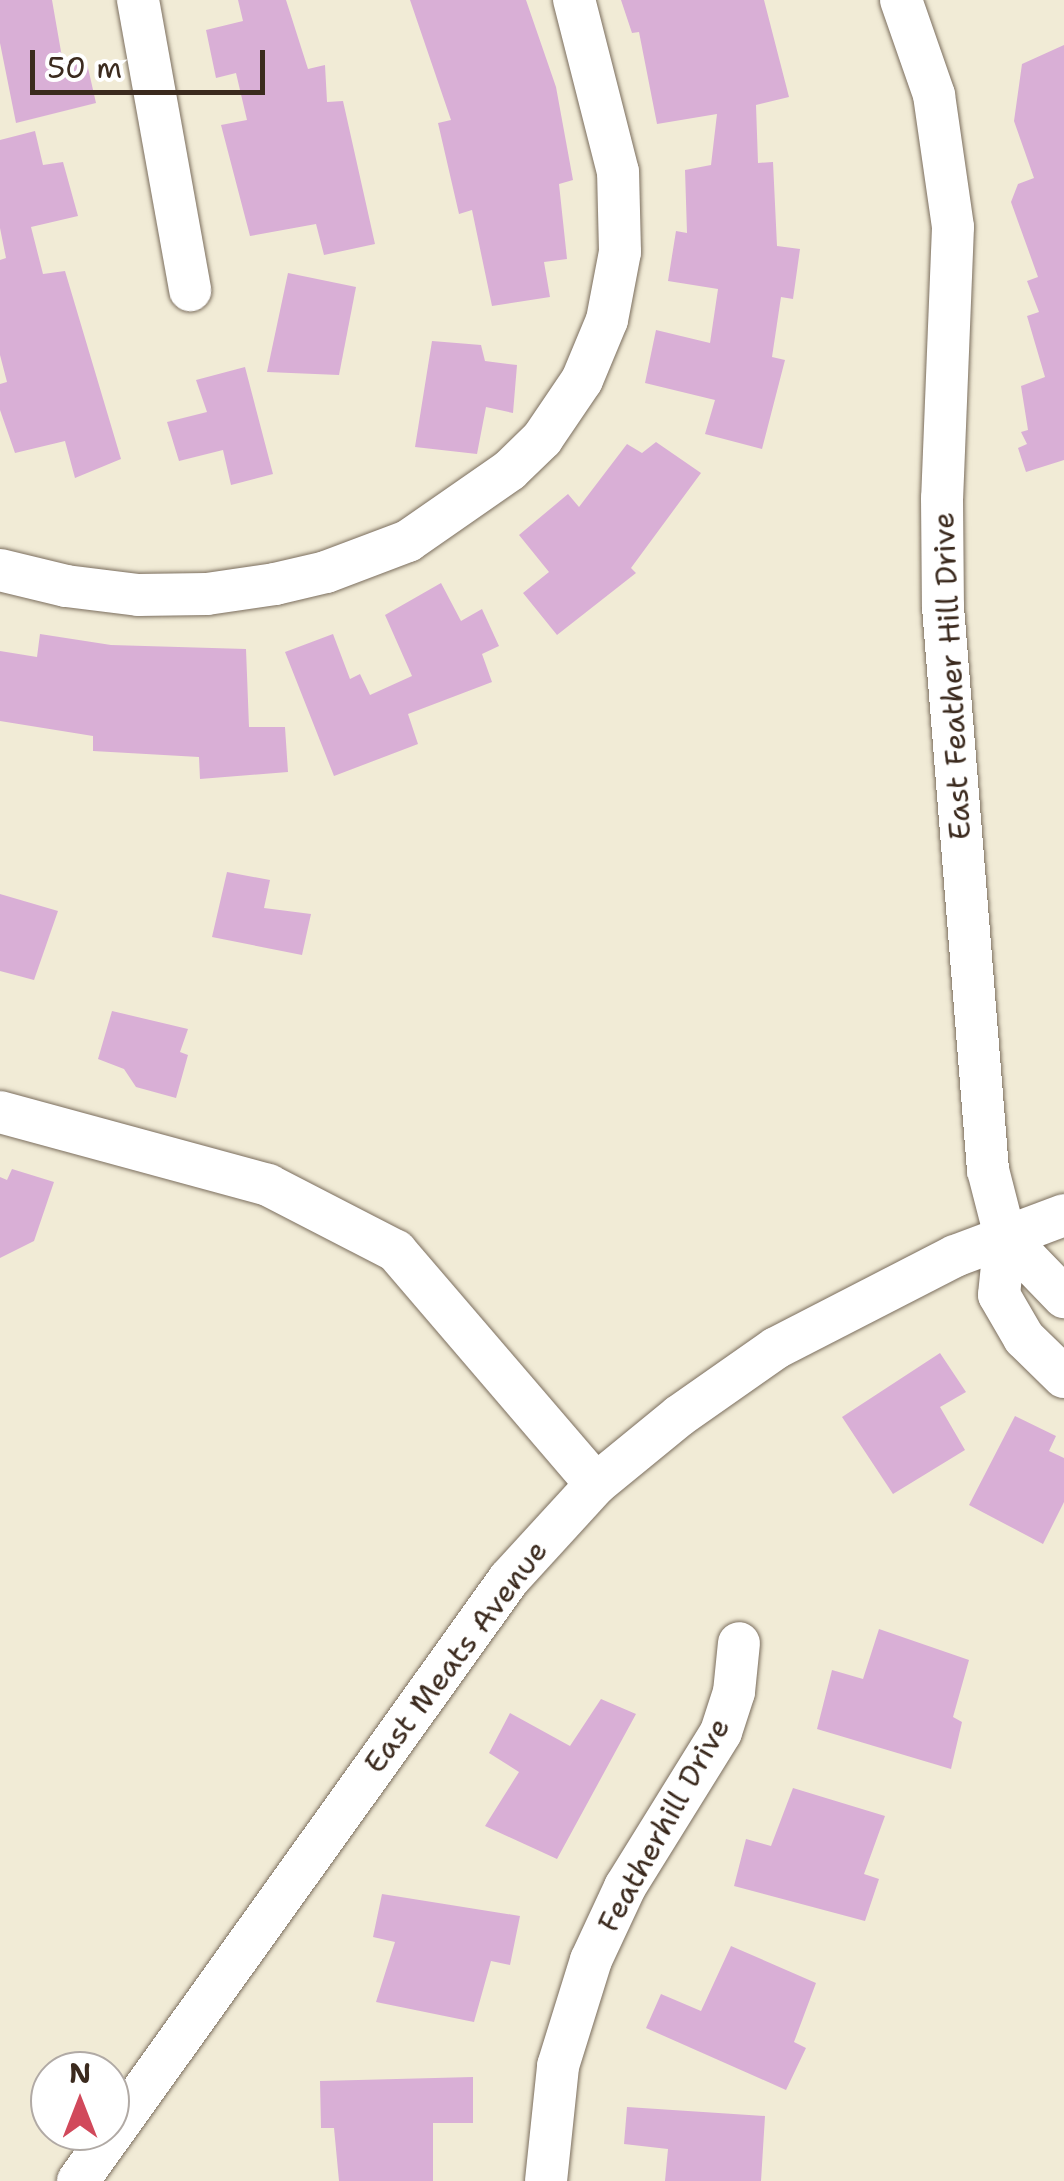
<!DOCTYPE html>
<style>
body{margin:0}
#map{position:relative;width:1064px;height:2181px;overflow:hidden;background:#f1ebd6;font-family:"Shantell Sans",sans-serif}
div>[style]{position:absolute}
.building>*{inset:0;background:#d9afd6}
.roads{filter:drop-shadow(0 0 2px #7b6e5e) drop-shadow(0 0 2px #7b6e5e)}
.minor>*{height:42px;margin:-21px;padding:0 21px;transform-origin:21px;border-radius:21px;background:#fff}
span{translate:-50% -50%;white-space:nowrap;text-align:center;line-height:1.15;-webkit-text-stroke:8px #fff;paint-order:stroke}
.street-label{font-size:30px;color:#3b2a1e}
.north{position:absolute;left:30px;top:2051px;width:100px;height:100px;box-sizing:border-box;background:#fff;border:2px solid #b1aaa5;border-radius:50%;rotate:0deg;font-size:28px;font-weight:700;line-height:40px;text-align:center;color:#3b2a1e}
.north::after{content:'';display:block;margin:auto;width:35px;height:45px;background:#d1495b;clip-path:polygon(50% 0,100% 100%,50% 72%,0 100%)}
.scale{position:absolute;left:30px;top:50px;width:235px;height:45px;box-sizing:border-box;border:5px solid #3b2a1e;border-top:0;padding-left:12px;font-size:30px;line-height:35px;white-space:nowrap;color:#3b2a1e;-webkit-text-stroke:8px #fff;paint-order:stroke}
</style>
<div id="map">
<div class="building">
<i style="clip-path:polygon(0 0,52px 0,63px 63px,86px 59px,96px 103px,16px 123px,0 43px)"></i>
<i style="clip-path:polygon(238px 0,286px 0,308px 69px,325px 65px,327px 102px,343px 101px,375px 244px,324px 255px,316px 224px,250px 236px,221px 125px,247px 120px,236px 73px,216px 78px,206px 30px,243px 21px)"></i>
<i style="clip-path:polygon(410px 0,526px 0,556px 87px,573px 180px,559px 184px,567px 259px,544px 262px,550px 297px,492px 306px,472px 210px,459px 214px,438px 123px,451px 120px)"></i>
<i style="clip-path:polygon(621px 0,764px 0,789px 97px,756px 105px,758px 163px,773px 162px,777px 246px,800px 249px,793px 299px,781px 297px,772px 357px,785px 360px,762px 449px,705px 434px,715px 400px,645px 383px,656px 330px,710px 343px,718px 289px,668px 281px,676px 231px,687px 233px,685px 170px,711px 165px,717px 114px,657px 124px,639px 32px,632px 33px)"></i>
<i style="clip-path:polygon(1064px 45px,1064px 460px,1026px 472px,1018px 448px,1027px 444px,1021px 432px,1028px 430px,1021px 386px,1045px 377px,1027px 316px,1039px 312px,1027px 281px,1038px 277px,1011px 202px,1018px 184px,1034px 178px,1014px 121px,1022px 64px)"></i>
<i style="clip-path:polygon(35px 131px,43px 165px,63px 162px,78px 216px,31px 227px,43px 274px,65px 271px,121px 459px,75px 478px,65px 441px,15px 453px,0 410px,0 384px,7px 382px,0 355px,0 260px,6px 258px,0 228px,0 140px)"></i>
<i style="clip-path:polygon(288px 273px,356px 287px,339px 375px,267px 372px)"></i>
<i style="clip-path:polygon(432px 341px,481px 345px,485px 361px,517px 365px,513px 413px,486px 407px,477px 454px,415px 447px)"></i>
<i style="clip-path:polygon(245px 367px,273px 474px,231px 485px,223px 450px,179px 461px,167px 422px,207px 412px,196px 380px)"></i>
<i style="clip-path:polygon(656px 442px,701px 473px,631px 568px,636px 573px,557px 635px,523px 593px,549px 572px,519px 535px,568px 494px,579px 507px,627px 444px,642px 453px)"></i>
<i style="clip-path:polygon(441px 583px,461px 621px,482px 609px,499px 646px,482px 654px,492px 682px,408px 714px,418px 744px,334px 776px,285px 652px,333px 634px,350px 679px,360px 674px,370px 695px,412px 676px,385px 615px)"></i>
<i style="clip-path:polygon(40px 634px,111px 645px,246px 649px,249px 727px,285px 727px,288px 772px,200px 779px,199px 757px,93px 751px,93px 736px,0 721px,0 651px,37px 657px)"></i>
<i style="clip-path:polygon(227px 872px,270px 880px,264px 908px,311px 914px,302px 955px,212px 937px)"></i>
<i style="clip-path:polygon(0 894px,58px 911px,34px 980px,0 971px)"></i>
<i style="clip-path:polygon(112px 1011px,188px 1029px,180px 1052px,188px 1055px,176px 1098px,136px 1087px,124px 1069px,98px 1059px)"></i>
<i style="clip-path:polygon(12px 1169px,54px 1182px,34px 1241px,0 1258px,0 1177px,7px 1180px)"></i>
<i style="clip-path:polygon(940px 1353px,966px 1392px,940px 1407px,965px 1450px,893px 1494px,842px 1417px)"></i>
<i style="clip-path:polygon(1015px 1416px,1056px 1436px,1049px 1451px,1064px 1458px,1064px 1502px,1043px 1544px,969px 1505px)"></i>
<i style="clip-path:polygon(879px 1629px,969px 1660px,953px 1717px,962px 1722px,951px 1769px,817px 1729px,832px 1670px,863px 1679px)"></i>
<i style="clip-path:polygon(601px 1699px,636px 1714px,557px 1859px,485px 1826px,519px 1772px,489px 1753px,510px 1713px,570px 1746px)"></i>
<i style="clip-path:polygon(793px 1788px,885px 1816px,864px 1874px,879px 1879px,865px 1921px,734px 1886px,746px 1839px,771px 1846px)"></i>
<i style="clip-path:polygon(382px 1894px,520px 1916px,510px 1965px,491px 1961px,474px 2022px,376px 2002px,395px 1942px,373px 1937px)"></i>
<i style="clip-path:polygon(731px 1946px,816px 1983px,794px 2042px,806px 2048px,786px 2090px,646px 2028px,661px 1994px,701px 2011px)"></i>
<i style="clip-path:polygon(473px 2077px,473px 2123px,433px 2123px,433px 2181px,339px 2181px,334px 2128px,321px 2128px,320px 2081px)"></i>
<i style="clip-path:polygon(627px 2107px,765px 2116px,761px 2181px,665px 2181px,668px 2149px,624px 2144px)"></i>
</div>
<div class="roads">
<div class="minor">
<i style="left:138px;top:0;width:295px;rotate:79.8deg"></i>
<i style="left:901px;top:0;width:101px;rotate:70.8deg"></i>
<i style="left:934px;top:95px;width:133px;rotate:81.8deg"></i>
<i style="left:953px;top:227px;width:271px;rotate:92.3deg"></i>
<i style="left:942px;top:498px;width:109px;rotate:89.5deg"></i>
<i style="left:943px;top:607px;width:565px;rotate:85.43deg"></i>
<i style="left:988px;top:1170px;width:68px;rotate:75.6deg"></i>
<i style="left:1005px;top:1236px;width:59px;rotate:95.8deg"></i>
<i style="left:999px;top:1295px;width:50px;rotate:59.8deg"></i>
<i style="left:1024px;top:1338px;width:56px;rotate:44.3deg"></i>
<i style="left:0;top:570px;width:68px;rotate:13.6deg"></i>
<i style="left:66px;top:586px;width:73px;rotate:7.1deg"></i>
<i style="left:138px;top:595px;width:69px;rotate:-0.8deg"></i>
<i style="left:207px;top:594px;width:69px;rotate:-8.4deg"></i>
<i style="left:275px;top:584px;width:52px;rotate:-13.2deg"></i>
<i style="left:326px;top:572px;width:88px;rotate:-20.7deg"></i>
<i style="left:408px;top:541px;width:124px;rotate:-34.8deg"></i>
<i style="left:510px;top:470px;width:45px;rotate:-44.1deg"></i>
<i style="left:542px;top:439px;width:71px;rotate:-55.9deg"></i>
<i style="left:582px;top:380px;width:65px;rotate:-67.4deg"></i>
<i style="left:607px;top:320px;width:69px;rotate:-79.2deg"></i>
<i style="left:620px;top:252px;width:80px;rotate:-91.4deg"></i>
<i style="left:618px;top:172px;width:178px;rotate:-104.3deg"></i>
<i style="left:0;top:1112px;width:278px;rotate:15.2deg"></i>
<i style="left:268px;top:1185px;width:144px;rotate:27.3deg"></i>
<i style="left:396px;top:1251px;width:307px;rotate:49.4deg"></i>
<i style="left:1005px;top:1236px;width:85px;rotate:46deg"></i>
<i style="left:78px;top:2181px;width:740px;rotate:-54.4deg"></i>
<i style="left:509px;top:1579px;width:129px;rotate:-47.5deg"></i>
<i style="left:596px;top:1484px;width:107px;rotate:-39.3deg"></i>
<i style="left:679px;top:1416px;width:118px;rotate:-35deg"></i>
<i style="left:776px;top:1348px;width:201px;rotate:-27.2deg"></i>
<i style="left:955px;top:1256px;width:116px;rotate:-20.6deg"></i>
<i style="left:546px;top:2181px;width:116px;rotate:-84deg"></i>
<i style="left:558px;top:2066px;width:111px;rotate:-72.7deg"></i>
<i style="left:591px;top:1960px;width:81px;rotate:-65deg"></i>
<i style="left:625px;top:1887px;width:182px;rotate:-58.2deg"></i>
<i style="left:721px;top:1732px;width:42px;rotate:-72deg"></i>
<i style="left:734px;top:1692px;width:49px;rotate:-84.2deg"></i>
</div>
</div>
<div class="street-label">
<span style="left:952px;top:676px;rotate:-93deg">East Feather Hill Drive</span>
<span style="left:456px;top:1657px;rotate:-53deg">East Meats Avenue</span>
<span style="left:664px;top:1825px;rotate:-61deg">Featherhill Drive</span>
</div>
<div class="north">N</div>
<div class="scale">50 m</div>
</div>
